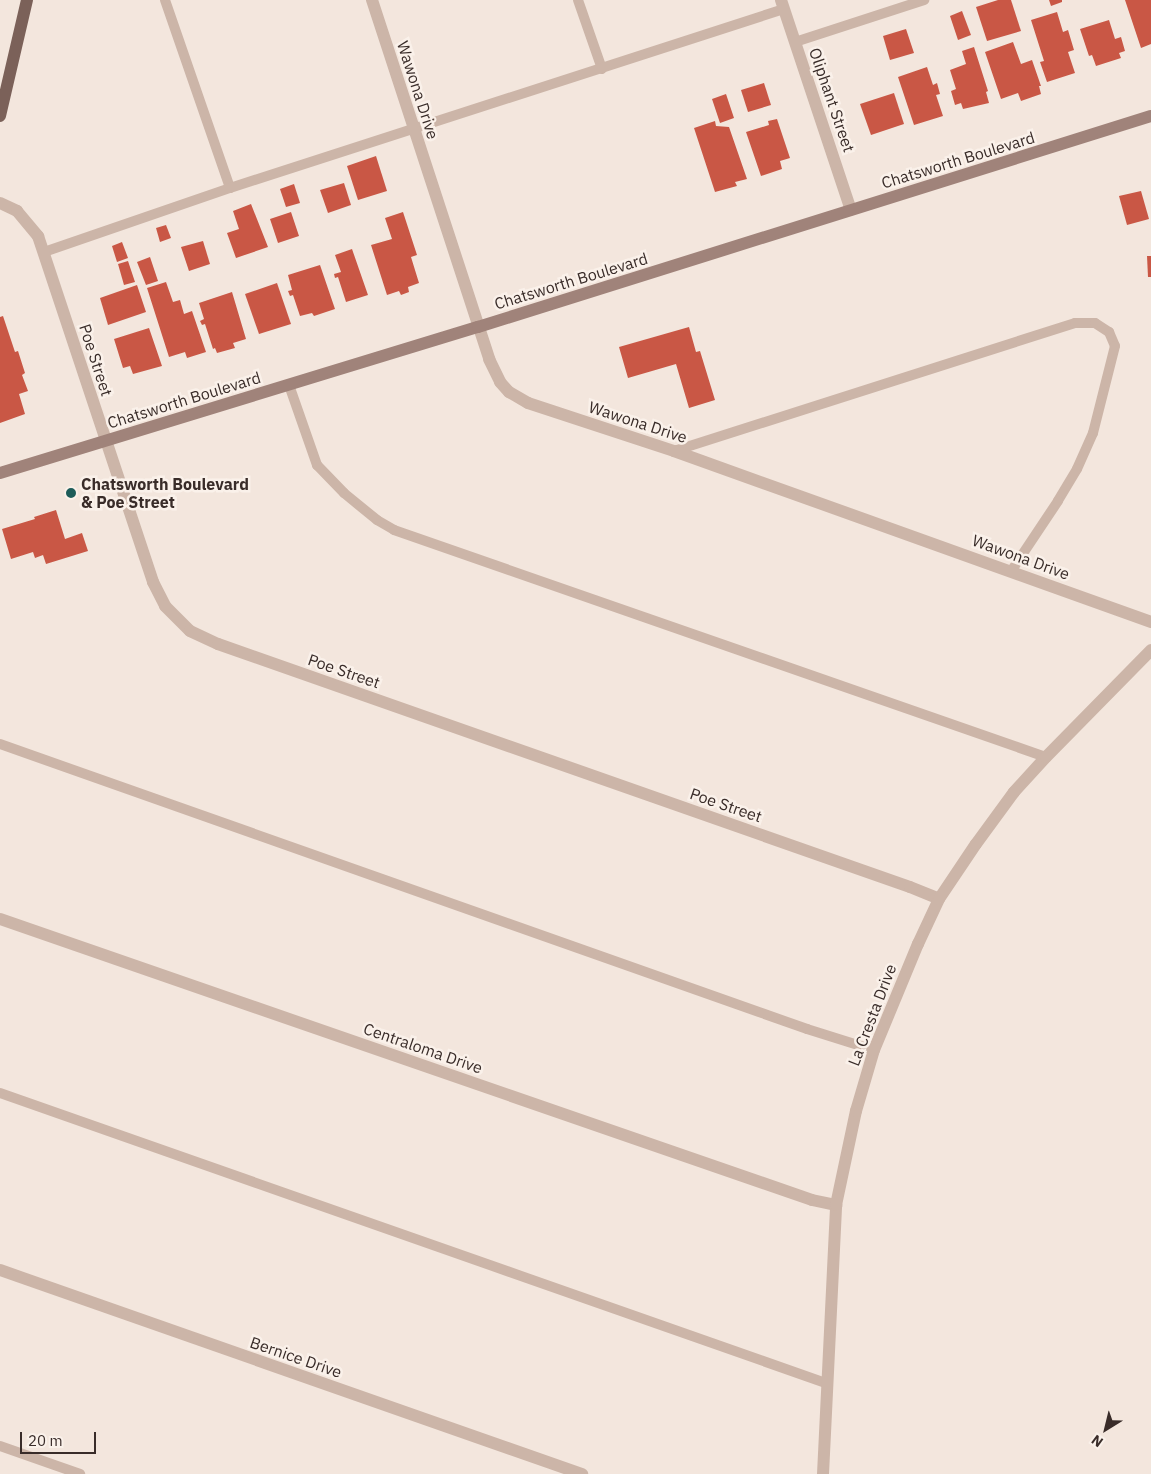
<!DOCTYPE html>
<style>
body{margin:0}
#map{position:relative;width:1151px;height:1474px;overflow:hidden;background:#f3e6dd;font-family:"IBM Plex Sans",sans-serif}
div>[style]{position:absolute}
.building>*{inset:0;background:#c95745}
.service>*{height:10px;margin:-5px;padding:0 5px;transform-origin:5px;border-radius:5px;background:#ccb5a8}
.minor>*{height:12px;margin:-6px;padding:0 6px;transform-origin:6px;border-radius:6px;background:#ccb5a8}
.secondary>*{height:12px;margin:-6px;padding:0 6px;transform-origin:6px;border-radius:6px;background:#a0837a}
.primary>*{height:12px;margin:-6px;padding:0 6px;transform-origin:6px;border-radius:6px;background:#7b6159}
.dots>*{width:14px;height:14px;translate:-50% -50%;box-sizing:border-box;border:2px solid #faf1ea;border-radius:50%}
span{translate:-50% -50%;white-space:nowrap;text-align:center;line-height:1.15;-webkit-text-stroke:5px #faf1ea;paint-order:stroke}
.street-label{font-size:16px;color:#392c29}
.poi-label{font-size:16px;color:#392c29;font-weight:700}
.left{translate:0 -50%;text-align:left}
.north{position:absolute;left:1081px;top:1404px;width:50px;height:50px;-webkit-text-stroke:4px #faf1ea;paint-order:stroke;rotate:216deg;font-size:14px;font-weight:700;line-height:20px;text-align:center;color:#392c29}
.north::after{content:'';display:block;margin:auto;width:18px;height:22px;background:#392c29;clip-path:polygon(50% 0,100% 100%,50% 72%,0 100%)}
.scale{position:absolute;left:20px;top:1432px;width:76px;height:22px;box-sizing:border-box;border:2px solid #392c29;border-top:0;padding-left:6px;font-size:15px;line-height:18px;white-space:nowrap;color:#392c29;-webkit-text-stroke:4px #faf1ea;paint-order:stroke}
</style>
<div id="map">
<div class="building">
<i style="clip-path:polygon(998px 0,1011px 0,1021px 31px,987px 41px,976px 7px)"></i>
<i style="clip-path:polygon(1049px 0,1062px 0,1062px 2px,1051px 6px)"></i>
<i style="clip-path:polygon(1125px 0,1151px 0,1151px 44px,1141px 48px)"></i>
<i style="clip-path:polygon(962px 11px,971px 35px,958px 40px,950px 16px)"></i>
<i style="clip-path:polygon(1057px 12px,1063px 32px,1068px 30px,1074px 50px,1068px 52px,1075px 73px,1047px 82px,1040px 62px,1044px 61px,1031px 20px)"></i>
<i style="clip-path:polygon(1109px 20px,1115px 39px,1121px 37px,1125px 51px,1119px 53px,1121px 58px,1096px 66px,1092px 55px,1089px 56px,1080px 29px)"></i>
<i style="clip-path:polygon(906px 29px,914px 53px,890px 60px,883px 36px)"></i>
<i style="clip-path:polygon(1013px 42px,1021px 64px,1032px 60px,1041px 86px,1039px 86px,1041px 94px,1021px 101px,1018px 93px,1001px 99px,985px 52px)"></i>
<i style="clip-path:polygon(974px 47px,988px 91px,986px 92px,989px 103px,963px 109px,961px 103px,955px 105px,951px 91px,956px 89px,950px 70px,966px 64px,962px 51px)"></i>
<i style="clip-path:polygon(927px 67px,933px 85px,937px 83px,940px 94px,936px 95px,943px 116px,914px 125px,898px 77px)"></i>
<i style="clip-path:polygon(764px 83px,771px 105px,748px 112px,741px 90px)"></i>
<i style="clip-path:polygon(894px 93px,904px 124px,871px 135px,860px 104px)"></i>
<i style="clip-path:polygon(726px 94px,734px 118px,720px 123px,712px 99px)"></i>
<i style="clip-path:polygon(777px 119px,790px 158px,780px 161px,782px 169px,761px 176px,746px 132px,769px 125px,768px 121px)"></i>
<i style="clip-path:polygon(715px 121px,716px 126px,729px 127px,747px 179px,735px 182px,737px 186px,715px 192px,694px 128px)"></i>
<i style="clip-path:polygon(376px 156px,387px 191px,358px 200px,347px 166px)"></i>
<i style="clip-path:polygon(344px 183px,351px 205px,328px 213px,320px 190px)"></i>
<i style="clip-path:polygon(294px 184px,300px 203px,286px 207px,280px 189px)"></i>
<i style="clip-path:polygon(1141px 191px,1149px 219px,1127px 225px,1119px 196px)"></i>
<i style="clip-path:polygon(251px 204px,268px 247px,236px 258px,227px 233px,239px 229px,233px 211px)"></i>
<i style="clip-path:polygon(291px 212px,299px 236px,278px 243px,270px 219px)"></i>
<i style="clip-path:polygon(403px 212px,417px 255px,411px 257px,419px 283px,408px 287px,409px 292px,401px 295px,399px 291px,387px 295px,371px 245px,392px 239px,385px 218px)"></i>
<i style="clip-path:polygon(166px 225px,171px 238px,160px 242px,156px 228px)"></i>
<i style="clip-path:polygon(203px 241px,210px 264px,189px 271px,181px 247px)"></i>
<i style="clip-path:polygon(122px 242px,128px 258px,117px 262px,112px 246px)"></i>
<i style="clip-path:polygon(352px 249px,368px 295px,346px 302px,338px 277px,335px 278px,334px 274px,341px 272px,335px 255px)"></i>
<i style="clip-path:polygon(1147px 256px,1151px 256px,1151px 277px,1148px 277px)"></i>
<i style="clip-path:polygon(150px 257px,158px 281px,146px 285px,137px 262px)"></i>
<i style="clip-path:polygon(128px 261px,135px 282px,124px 285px,118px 264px)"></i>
<i style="clip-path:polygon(320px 265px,335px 309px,314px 316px,312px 313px,300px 316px,293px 295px,290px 296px,288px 291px,292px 290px,288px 275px)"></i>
<i style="clip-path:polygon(166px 282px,173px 302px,180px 300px,184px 314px,192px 311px,206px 352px,187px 358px,185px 352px,169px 357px,147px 288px)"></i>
<i style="clip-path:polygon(277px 283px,291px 324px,259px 334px,245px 294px)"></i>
<i style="clip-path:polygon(137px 285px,146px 312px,108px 325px,100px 298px)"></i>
<i style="clip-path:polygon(232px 292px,246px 339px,233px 343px,235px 348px,217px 353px,215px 348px,213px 349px,205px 324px,202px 325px,200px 321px,204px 319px,199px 303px)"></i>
<i style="clip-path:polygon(3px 316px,15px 352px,18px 351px,25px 373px,22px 375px,28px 391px,19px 394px,25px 414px,0 423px,0 317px)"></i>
<i style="clip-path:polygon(689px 327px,696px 352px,700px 351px,715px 400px,689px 408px,676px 364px,628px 378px,619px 347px)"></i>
<i style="clip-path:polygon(149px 328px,162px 366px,133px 374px,130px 366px,123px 368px,114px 339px)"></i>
<i style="clip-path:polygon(56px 510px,65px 539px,82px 533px,88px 551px,46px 564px,43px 555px,35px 558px,33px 552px,11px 559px,2px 529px,35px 519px,34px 517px)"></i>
</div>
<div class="service">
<i style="left:165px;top:0;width:199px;rotate:70.9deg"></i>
<i style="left:578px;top:0;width:73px;rotate:70.8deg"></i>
<i style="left:795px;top:42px;width:136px;rotate:-18deg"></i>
<i style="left:44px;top:252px;width:197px;rotate:-19deg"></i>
<i style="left:230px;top:188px;width:582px;rotate:-17.91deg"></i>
<i style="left:289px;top:385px;width:85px;rotate:70.7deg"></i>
<i style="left:317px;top:465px;width:39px;rotate:46deg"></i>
<i style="left:344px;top:493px;width:43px;rotate:39.3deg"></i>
<i style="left:377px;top:520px;width:20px;rotate:30deg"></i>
<i style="left:394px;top:530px;width:690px;rotate:19.2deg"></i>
<i style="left:674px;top:451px;width:421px;rotate:-17.7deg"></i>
<i style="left:1075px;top:323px;width:20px"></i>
<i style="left:1095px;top:323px;width:17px;rotate:33deg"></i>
<i style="left:1109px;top:332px;width:15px;rotate:67deg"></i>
<i style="left:1115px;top:346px;width:90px;rotate:104.2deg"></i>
<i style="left:1093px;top:433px;width:39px;rotate:114deg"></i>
<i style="left:1077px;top:469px;width:37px;rotate:121deg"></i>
<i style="left:1058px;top:501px;width:83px;rotate:123.7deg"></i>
<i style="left:0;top:744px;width:856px;rotate:19.45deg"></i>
<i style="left:807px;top:1029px;width:70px;rotate:17.4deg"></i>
<i style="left:0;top:1093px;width:875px;rotate:19.35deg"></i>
<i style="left:0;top:1446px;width:85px;rotate:19.3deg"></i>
</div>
<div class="minor">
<i style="left:372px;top:0;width:378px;rotate:71.9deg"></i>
<i style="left:489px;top:359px;width:25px;rotate:64deg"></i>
<i style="left:500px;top:382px;width:13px;rotate:48deg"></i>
<i style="left:509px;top:392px;width:22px;rotate:30deg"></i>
<i style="left:528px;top:403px;width:154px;rotate:18.2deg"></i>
<i style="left:674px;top:451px;width:507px;rotate:19.72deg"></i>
<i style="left:781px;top:0;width:221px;rotate:71.6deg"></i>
<i style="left:0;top:203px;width:19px;rotate:25deg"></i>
<i style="left:17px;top:211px;width:33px;rotate:50deg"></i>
<i style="left:38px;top:236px;width:365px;rotate:71.6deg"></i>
<i style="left:153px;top:582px;width:27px;rotate:63deg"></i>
<i style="left:165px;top:606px;width:35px;rotate:45deg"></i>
<i style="left:190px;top:631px;width:31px;rotate:25deg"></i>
<i style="left:218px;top:644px;width:733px;rotate:19.35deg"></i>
<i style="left:910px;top:887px;width:31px;rotate:22deg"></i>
<i style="left:0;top:919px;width:859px;rotate:19.09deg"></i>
<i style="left:812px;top:1200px;width:25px;rotate:12deg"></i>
<i style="left:0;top:1270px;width:617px;rotate:19.32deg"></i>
<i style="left:823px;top:1474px;width:269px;rotate:-87.2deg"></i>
<i style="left:836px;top:1205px;width:96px;rotate:-78deg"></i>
<i style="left:856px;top:1111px;width:64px;rotate:-73.6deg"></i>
<i style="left:874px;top:1050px;width:115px;rotate:-67.5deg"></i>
<i style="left:918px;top:944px;width:50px;rotate:-65deg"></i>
<i style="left:939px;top:899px;width:66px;rotate:-56.1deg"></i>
<i style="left:976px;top:844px;width:64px;rotate:-53.8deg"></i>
<i style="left:1014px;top:792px;width:47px;rotate:-47.6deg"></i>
<i style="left:1046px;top:757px;width:150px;rotate:-45.5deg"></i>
</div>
<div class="secondary">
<i style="left:0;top:473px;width:500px;rotate:-17deg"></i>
<i style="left:478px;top:327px;width:705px;rotate:-17.41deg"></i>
</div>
<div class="primary">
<i style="left:0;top:116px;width:119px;rotate:-76.9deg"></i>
</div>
<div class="dots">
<i style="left:71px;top:493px;background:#1d5c59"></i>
</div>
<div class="street-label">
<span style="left:418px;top:90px;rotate:72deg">Wawona Drive</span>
<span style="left:832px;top:100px;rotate:71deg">Oliphant Street</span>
<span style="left:958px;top:160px;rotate:-17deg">Chatsworth Boulevard</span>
<span style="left:571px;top:281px;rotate:-17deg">Chatsworth Boulevard</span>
<span style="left:96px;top:360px;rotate:72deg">Poe Street</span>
<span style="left:184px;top:400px;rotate:-17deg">Chatsworth Boulevard</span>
<span style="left:638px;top:422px;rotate:18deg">Wawona Drive</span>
<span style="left:1021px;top:557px;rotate:20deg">Wawona Drive</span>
<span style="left:344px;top:671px;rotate:19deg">Poe Street</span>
<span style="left:726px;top:805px;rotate:19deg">Poe Street</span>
<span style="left:872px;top:1015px;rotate:-69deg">La Cresta Drive</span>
<span style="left:423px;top:1048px;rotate:19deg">Centraloma Drive</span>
<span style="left:296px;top:1357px;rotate:19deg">Bernice Drive</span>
</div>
<div class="poi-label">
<span class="left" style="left:81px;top:493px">Chatsworth Boulevard<br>&amp; Poe Street</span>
</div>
<div class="north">N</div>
<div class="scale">20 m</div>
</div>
